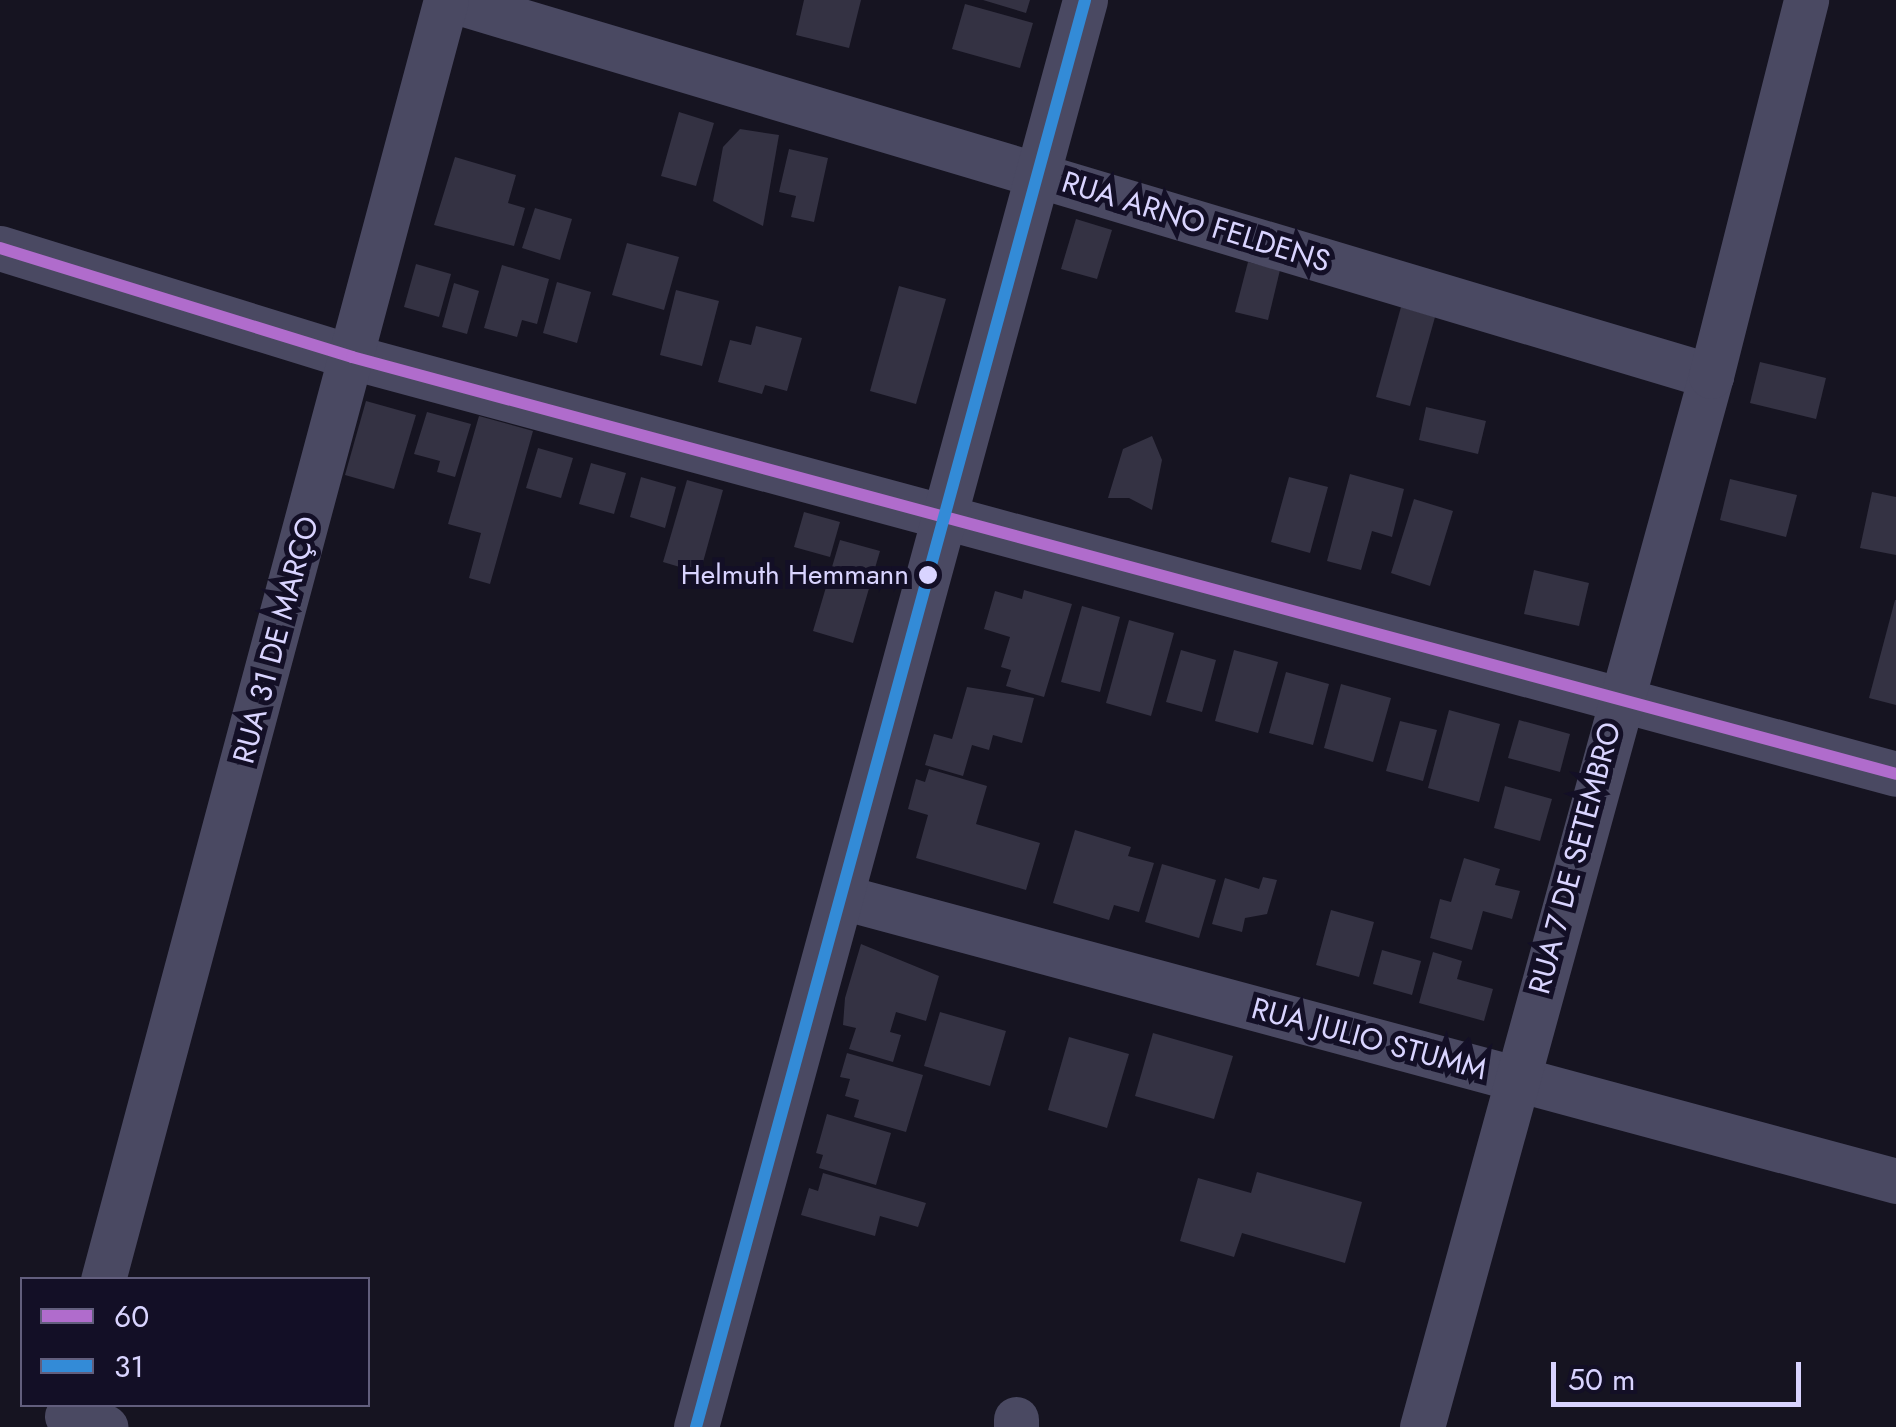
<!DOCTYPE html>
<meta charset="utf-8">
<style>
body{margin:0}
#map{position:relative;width:1896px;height:1427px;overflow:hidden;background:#161421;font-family:Jost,sans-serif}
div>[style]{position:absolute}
.building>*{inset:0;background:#343243}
.minor>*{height:45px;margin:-22.5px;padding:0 22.5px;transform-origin:22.5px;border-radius:22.5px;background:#4a4962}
.bus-1>*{height:12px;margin:-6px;padding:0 6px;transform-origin:6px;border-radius:6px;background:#b06ccc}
.bus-2>*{height:12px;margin:-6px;padding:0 6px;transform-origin:6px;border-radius:6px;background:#338bd7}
.dots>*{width:28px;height:28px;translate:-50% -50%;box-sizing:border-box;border:5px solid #130f26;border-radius:50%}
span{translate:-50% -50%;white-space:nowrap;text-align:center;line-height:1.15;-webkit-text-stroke:10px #130f26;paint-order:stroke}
.bus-label{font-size:28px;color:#d9d4ff}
.right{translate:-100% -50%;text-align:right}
.street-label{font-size:30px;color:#d9d4ff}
.legend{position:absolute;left:20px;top:1277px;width:350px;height:130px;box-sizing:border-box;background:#130f26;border:2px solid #625e7d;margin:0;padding:12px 18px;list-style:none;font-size:30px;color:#d9d4ff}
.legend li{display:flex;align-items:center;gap:20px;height:50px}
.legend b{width:50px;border:2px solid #625e7d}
.scale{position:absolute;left:1551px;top:1362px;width:250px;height:45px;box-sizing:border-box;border:5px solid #d9d4ff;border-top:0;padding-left:12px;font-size:30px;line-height:35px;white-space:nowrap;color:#d9d4ff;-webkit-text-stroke:8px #130f26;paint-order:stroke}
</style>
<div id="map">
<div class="building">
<i style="clip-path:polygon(804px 0,861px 0,849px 48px,796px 35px)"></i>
<i style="clip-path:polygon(983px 0,1030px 0,1026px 13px)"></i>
<i style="clip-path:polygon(965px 4px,1033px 23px,1020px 68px,952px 49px)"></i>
<i style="clip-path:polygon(679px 112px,714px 123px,696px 186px,661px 176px)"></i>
<i style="clip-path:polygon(740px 129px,779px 135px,763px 226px,713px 201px,723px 147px)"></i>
<i style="clip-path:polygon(789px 149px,828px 158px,814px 222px,791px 217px,796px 196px,779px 192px)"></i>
<i style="clip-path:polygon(455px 157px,516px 175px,508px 203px,525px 208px,514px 246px,434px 225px)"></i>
<i style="clip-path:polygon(535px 208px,572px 219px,560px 260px,522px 248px)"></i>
<i style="clip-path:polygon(1076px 219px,1112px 230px,1097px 279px,1061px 269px)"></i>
<i style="clip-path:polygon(627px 243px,679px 257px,664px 310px,612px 295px)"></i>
<i style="clip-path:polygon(1248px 262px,1280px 270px,1268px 320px,1235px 312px)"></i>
<i style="clip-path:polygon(416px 264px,451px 274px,439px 317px,404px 307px)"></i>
<i style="clip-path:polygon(502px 265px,549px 279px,537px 324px,522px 320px,517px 337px,484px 328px)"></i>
<i style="clip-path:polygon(557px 282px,591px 292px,577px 343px,543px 333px)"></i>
<i style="clip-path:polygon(454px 283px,479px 291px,467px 334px,442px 327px)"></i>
<i style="clip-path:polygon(899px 286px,946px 299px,916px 404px,870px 391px)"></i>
<i style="clip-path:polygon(676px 290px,719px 301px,702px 366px,660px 355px)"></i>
<i style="clip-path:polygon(1401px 307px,1435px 317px,1410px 406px,1376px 397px)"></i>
<i style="clip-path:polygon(756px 326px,802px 338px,787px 391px,765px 385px,762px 394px,718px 382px,730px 340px,751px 345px)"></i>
<i style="clip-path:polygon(1760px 362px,1826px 378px,1816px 419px,1750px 403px)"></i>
<i style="clip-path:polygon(366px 401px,416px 415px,394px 489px,345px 475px)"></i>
<i style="clip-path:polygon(1426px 407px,1486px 421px,1478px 454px,1419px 440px)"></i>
<i style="clip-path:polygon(427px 412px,471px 424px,455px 477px,437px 472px,440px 461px,414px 454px)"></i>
<i style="clip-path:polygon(479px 416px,533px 431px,490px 584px,469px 578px,481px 533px,448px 524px)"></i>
<i style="clip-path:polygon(1152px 436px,1162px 460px,1152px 510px,1129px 498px,1108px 498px,1123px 449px)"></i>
<i style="clip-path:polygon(538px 448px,573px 458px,561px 498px,526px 488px)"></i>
<i style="clip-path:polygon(591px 463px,626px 473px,614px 514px,579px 504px)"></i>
<i style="clip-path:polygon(1350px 474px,1404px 489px,1392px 537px,1372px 531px,1361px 570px,1327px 561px)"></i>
<i style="clip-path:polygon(641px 477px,676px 487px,665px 528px,630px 517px)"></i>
<i style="clip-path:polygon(1289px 477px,1328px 487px,1310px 553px,1271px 542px)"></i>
<i style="clip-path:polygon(1730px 479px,1797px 495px,1786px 537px,1720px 520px)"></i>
<i style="clip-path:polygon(687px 480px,723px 490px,700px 573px,663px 562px)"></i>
<i style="clip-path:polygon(1872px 492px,1896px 497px,1896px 555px,1860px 548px)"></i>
<i style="clip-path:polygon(1414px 499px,1453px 511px,1430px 586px,1391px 573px)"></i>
<i style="clip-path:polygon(804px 512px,840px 522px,830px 557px,794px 547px)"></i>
<i style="clip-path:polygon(840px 540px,880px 551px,853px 643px,813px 631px)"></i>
<i style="clip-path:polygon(1534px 570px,1589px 583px,1579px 626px,1524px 614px)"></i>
<i style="clip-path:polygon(1024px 590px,1072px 604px,1044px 697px,1006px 686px,1011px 670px,1001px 667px,1010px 637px,984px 629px,995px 591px,1022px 599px)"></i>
<i style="clip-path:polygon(1895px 600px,1896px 600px,1896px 705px,1869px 698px)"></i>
<i style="clip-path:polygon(1082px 606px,1120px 617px,1100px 692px,1061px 682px)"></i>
<i style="clip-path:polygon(1129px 620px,1174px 633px,1151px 716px,1106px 703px)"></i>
<i style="clip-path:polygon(1181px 650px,1216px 660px,1202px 712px,1166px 702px)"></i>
<i style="clip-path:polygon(1234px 650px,1278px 662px,1258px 733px,1215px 721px)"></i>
<i style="clip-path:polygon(1286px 672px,1329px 684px,1313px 745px,1269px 733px)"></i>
<i style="clip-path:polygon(1341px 684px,1391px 698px,1373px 762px,1324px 748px)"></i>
<i style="clip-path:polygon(967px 687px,1034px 698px,1022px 743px,993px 735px,989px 750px,972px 745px,963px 776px,925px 765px,934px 734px,952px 739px)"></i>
<i style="clip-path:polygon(1449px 710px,1500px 724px,1479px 802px,1428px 788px)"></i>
<i style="clip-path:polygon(1519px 720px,1570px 734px,1560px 772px,1508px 758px)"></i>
<i style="clip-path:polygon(1400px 721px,1437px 730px,1423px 781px,1386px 771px)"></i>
<i style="clip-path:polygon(929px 769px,987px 786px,976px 824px,1040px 843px,1026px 890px,916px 858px,928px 815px,908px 809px,916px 779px,925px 782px)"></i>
<i style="clip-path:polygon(1505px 786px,1552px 799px,1540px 841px,1494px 828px)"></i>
<i style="clip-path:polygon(1075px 830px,1131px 847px,1128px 856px,1154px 863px,1139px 912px,1114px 905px,1109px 920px,1053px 903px)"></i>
<i style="clip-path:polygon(1464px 858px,1500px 869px,1495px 885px,1520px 891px,1512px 919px,1483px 911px,1472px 950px,1430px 938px,1440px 899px,1451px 902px)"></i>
<i style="clip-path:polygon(1162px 864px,1216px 880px,1199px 938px,1145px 922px)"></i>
<i style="clip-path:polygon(1263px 877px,1277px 880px,1267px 914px,1245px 918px,1242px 932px,1212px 924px,1225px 878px,1259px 889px)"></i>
<i style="clip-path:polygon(1331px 910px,1374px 922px,1359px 977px,1316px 965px)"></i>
<i style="clip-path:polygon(861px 944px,939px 976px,926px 1021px,896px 1012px,890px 1032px,901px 1035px,893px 1062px,849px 1049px,856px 1028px,843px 1025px,845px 998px)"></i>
<i style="clip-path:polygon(1382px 950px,1421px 961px,1412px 995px,1373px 984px)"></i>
<i style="clip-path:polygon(1433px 952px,1462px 961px,1457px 979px,1493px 989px,1484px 1021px,1419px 1003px)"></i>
<i style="clip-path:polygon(940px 1012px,1006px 1031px,990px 1086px,924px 1066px)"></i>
<i style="clip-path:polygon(1153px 1033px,1233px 1056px,1214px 1119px,1135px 1096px)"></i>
<i style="clip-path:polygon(1069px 1037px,1129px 1054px,1107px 1128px,1048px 1110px)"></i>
<i style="clip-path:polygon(847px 1053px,923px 1075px,906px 1132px,854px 1117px,859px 1100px,845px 1096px,850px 1079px,840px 1077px)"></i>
<i style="clip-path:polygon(827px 1114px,891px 1133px,876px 1185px,819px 1168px,823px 1155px,816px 1153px)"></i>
<i style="clip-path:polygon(1257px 1172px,1362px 1202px,1345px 1263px,1242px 1233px,1234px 1257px,1180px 1241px,1198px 1178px,1251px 1193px)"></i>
<i style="clip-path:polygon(823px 1173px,926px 1203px,918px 1227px,880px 1216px,875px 1236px,801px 1215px,809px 1188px,818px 1191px)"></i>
</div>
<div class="minor">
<i style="left:451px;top:0;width:1315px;rotate:16.62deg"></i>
<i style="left:0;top:248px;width:368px;rotate:17.2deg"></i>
<i style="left:352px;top:357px;width:1599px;rotate:15.11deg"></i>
<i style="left:842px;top:897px;width:1092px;rotate:15.08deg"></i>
<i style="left:103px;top:1280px;width:1325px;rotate:-75deg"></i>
<i style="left:67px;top:1416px;width:40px;rotate:16deg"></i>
<i style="left:1016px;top:1419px;width:8px;rotate:90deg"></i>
<i style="left:696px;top:1427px;width:1479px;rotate:-74.75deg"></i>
<i style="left:1422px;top:1427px;width:1090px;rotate:-74.63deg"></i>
<i style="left:1711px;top:376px;width:388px;rotate:-75.8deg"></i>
</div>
<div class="bus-1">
<i style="left:0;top:248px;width:368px;rotate:17.2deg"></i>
<i style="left:352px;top:357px;width:1599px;rotate:15.11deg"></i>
</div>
<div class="bus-2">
<i style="left:696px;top:1427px;width:1479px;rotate:-74.75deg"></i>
</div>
<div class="dots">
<i style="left:928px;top:575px;background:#d9d4ff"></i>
</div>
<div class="bus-label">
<span class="right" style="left:909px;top:575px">Helmuth Hemmann</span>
</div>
<div class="street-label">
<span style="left:1196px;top:222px;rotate:17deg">RUA ARNO FELDENS</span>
<span style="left:276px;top:640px;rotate:-75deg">RUA 31 DE MARÇO</span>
<span style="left:1575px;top:858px;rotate:-75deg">RUA 7 DE SETEMBRO</span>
<span style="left:1369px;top:1039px;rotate:15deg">RUA JULIO STUMM</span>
</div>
<ul class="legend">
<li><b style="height:12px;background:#b06ccc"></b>60</li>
<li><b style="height:12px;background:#338bd7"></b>31</li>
</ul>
<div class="scale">50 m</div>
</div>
